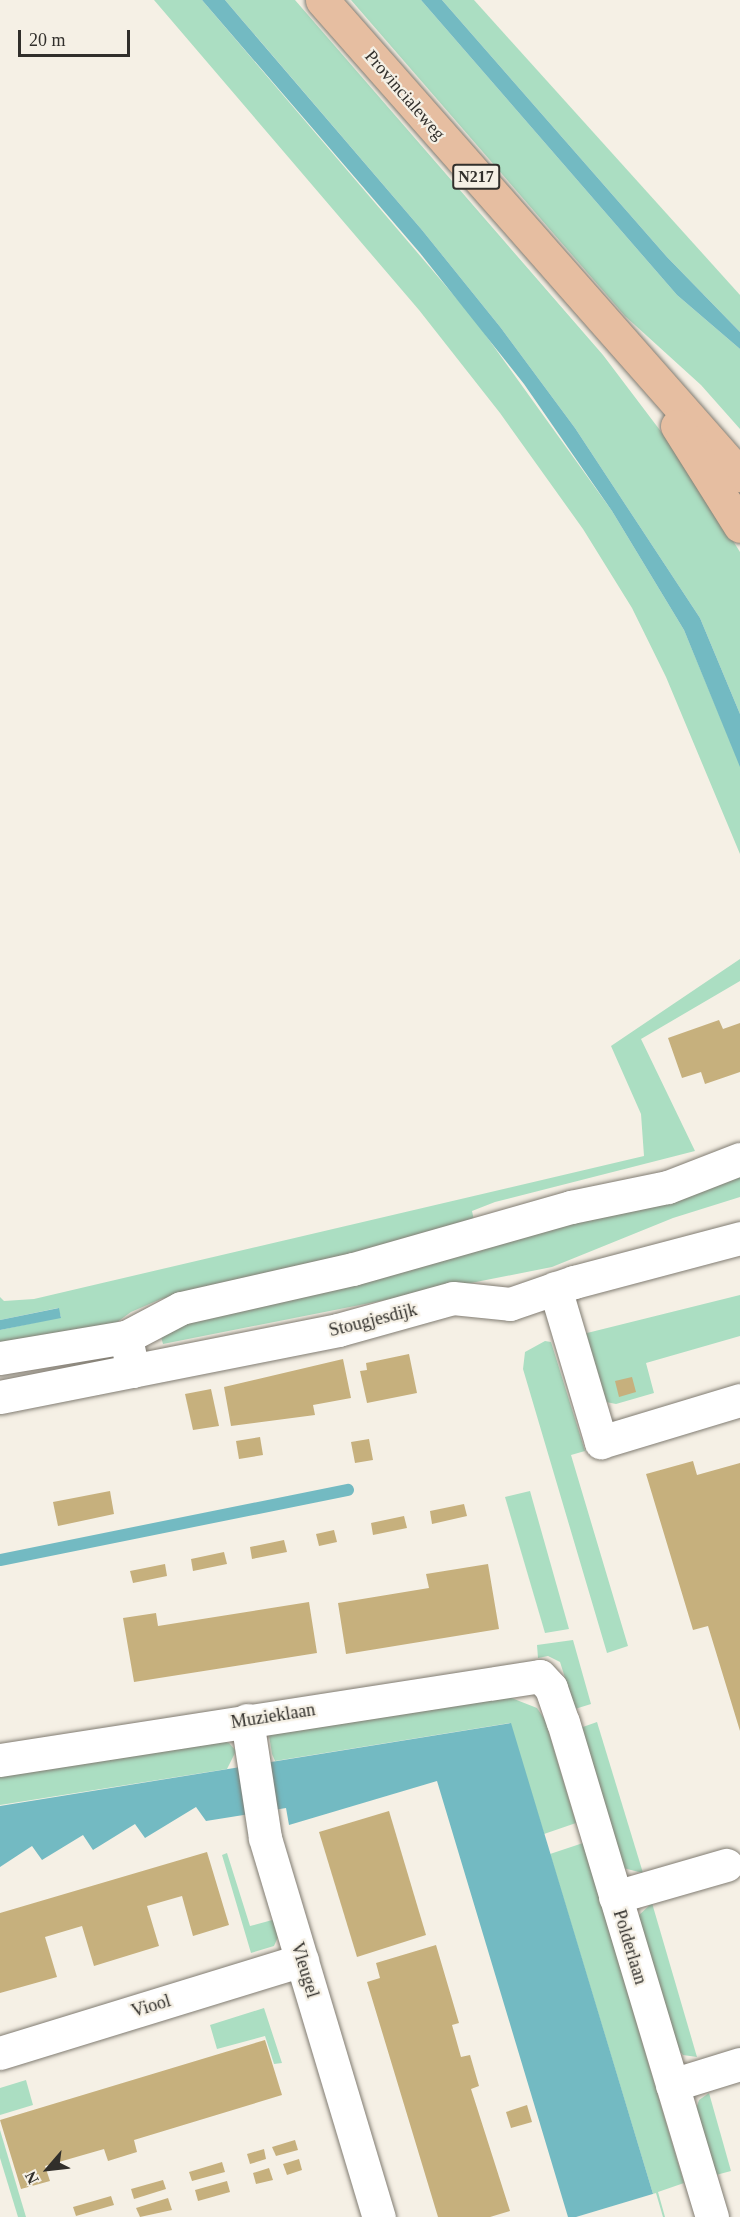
<!DOCTYPE html>
<style>
body{margin:0}
#map{position:relative;width:740px;height:2217px;overflow:hidden;background:#f5f0e5;font-family:"Times New Roman",serif}
div>[style]{position:absolute}
.green>*{inset:0;background:#abdec2}
.water>*{inset:0;background:#73bac2}
.pier>*{inset:0;background:#f5f0e5}
.stream>*{height:12px;margin:-6px;padding:0 6px;transform-origin:6px;border-radius:6px;background:#73bac2}
.building>*{inset:0;background:#c6b07d}
.roads{filter:drop-shadow(0 0 2px #817c72) drop-shadow(0 0 2px #817c72)}
.minor>*{height:33px;margin:-16.5px;padding:0 16.5px;transform-origin:16.5px;border-radius:16.5px;background:#fff}
.major>*{height:33px;margin:-16.5px;padding:0 16.5px;transform-origin:16.5px;border-radius:16.5px;background:#e6bea1}
span{translate:-50% -50%;white-space:nowrap;text-align:center;line-height:1.15;-webkit-text-stroke:4.5px #f5f0e5;paint-order:stroke}
.shield-label span{padding:2px 4px;background:#f5f0e5;border:2px solid;border-radius:4px;-webkit-text-stroke-width:0}
.shield-label{font-size:16px;color:#312f2b;font-weight:700}
.street-label{font-size:18px;color:#312f2b}
.north{position:absolute;left:18px;top:2139px;width:60px;height:60px;-webkit-text-stroke:4px #f5f0e5;paint-order:stroke;rotate:242deg;font-size:16px;font-weight:700;line-height:24px;text-align:center;color:#312f2b}
.north::after{content:'';display:block;margin:auto;width:21px;height:27px;background:#312f2b;clip-path:polygon(50% 0,100% 100%,50% 72%,0 100%)}
.scale{position:absolute;left:18px;top:30px;width:112px;height:27px;box-sizing:border-box;border:3px solid #312f2b;border-top:0;padding-left:8px;font-size:18px;line-height:21px;white-space:nowrap;color:#312f2b;-webkit-text-stroke:4px #f5f0e5;paint-order:stroke}
</style>
<div id="map">
<div class="green">
<i style="clip-path:polygon(154px 0,202px 0,474px 319px,612px 511px,684px 630px,740px 765px,740px 854px,666px 677px,632px 608px,583px 529px,500px 413px,419px 310px)"></i>
<i style="clip-path:polygon(225px 0,295px 0,603px 355px,681px 458px,740px 552px,740px 714px,700px 618px,575px 428px,501px 328px,422px 230px)"></i>
<i style="clip-path:polygon(351px 0,421px 0,677px 295px,740px 349px,740px 429px,701px 385px,625px 316px)"></i>
<i style="clip-path:polygon(442px 0,474px 0,740px 295px,740px 332px,667px 257px)"></i>
<i style="clip-path:polygon(740px 959px,740px 981px,641px 1039px,695px 1151px,495px 1202px,472px 1211px,475px 1225px,161px 1299px,131px 1312px,102px 1333px,0 1351px,0 1330px,61px 1317px,58px 1308px,0 1320px,0 1297px,4px 1301px,34px 1299px,644px 1156px,641px 1114px,611px 1046px)"></i>
<i style="clip-path:polygon(740px 1167px,740px 1197px,673px 1218px,552px 1267px,163px 1344px,161px 1337px,162px 1328px)"></i>
<i style="clip-path:polygon(740px 1295px,740px 1336px,646px 1363px,654px 1393px,616px 1404px,606px 1402px,583px 1334px)"></i>
<i style="clip-path:polygon(545px 1341px,551px 1342px,585px 1451px,571px 1455px,628px 1646px,607px 1653px,523px 1369px,525px 1352px)"></i>
<i style="clip-path:polygon(530px 1491px,569px 1629px,545px 1633px,505px 1497px)"></i>
<i style="clip-path:polygon(573px 1640px,591px 1704px,575px 1709px,560px 1662px,548px 1656px,538px 1658px,537px 1645px)"></i>
<i style="clip-path:polygon(509px 1697px,537px 1708px,545px 1720px,576px 1823px,544px 1834px,510px 1723px,275px 1761px,272px 1754px,269px 1735px)"></i>
<i style="clip-path:polygon(597px 1722px,643px 1873px,623px 1868px,580px 1728px)"></i>
<i style="clip-path:polygon(222px 1741px,229px 1743px,236px 1751px,227px 1769px,0 1805px,0 1776px)"></i>
<i style="clip-path:polygon(583px 1843px,684px 2183px,658px 2192px,665px 2217px,660px 2217px,550px 1854px)"></i>
<i style="clip-path:polygon(227px 1853px,250px 1926px,276px 1919px,278px 1937px,274px 1946px,251px 1953px,222px 1855px)"></i>
<i style="clip-path:polygon(652px 1903px,697px 2057px,683px 2055px,678px 2049px,638px 1916px)"></i>
<i style="clip-path:polygon(264px 2008px,282px 2063px,274px 2064px,265px 2036px,217px 2049px,210px 2025px)"></i>
<i style="clip-path:polygon(26px 2080px,33px 2105px,0 2115px,0 2088px)"></i>
<i style="clip-path:polygon(709px 2093px,731px 2171px,716px 2175px,696px 2109px,699px 2100px)"></i>
<i style="clip-path:polygon(0 2130px,26px 2217px,18px 2217px,0 2158px)"></i>
</div>
<div class="water">
<i style="clip-path:polygon(202px 0,225px 0,242px 20px,422px 230px,501px 328px,575px 428px,700px 618px,740px 714px,740px 767px,684px 630px,612px 511px,524px 384px,420px 253px)"></i>
<i style="clip-path:polygon(421px 0,442px 0,667px 257px,740px 332px,740px 349px,677px 295px)"></i>
<i style="clip-path:polygon(59px 1308px,61px 1318px,0 1330px,0 1320px)"></i>
<i style="clip-path:polygon(511px 1723px,660px 2217px,568px 2217px,437px 1781px,289px 1825px,286px 1808px,206px 1821px,196px 1807px,145px 1838px,135px 1824px,93px 1850px,83px 1835px,42px 1860px,32px 1846px,0 1867px,0 1806px)"></i>
</div>
<div class="pier">
<i style="clip-path:polygon(656px 2193px,663px 2217px,576px 2217px)"></i>
</div>
<div class="stream">
<i style="left:0;top:1560px;width:355px;rotate:-11.4deg"></i>
</div>
<div class="building">
<i style="clip-path:polygon(719px 1020px,723px 1029px,740px 1023px,740px 1072px,705px 1084px,701px 1072px,682px 1078px,668px 1038px)"></i>
<i style="clip-path:polygon(409px 1354px,417px 1393px,367px 1403px,360px 1371px,367px 1370px,366px 1363px)"></i>
<i style="clip-path:polygon(343px 1359px,351px 1398px,313px 1405px,315px 1415px,231px 1426px,224px 1387px)"></i>
<i style="clip-path:polygon(632px 1377px,636px 1392px,619px 1397px,615px 1381px)"></i>
<i style="clip-path:polygon(211px 1389px,219px 1426px,193px 1430px,185px 1394px)"></i>
<i style="clip-path:polygon(260px 1437px,263px 1455px,239px 1459px,236px 1441px)"></i>
<i style="clip-path:polygon(369px 1439px,373px 1460px,355px 1463px,351px 1442px)"></i>
<i style="clip-path:polygon(693px 1461px,697px 1475px,740px 1463px,740px 1731px,708px 1626px,693px 1630px,646px 1474px)"></i>
<i style="clip-path:polygon(110px 1491px,114px 1514px,58px 1526px,53px 1502px)"></i>
<i style="clip-path:polygon(464px 1504px,467px 1516px,432px 1524px,430px 1511px)"></i>
<i style="clip-path:polygon(404px 1516px,407px 1528px,373px 1535px,371px 1523px)"></i>
<i style="clip-path:polygon(334px 1530px,337px 1542px,319px 1546px,316px 1534px)"></i>
<i style="clip-path:polygon(284px 1540px,287px 1552px,252px 1559px,250px 1547px)"></i>
<i style="clip-path:polygon(224px 1552px,227px 1564px,193px 1571px,191px 1559px)"></i>
<i style="clip-path:polygon(165px 1564px,167px 1576px,133px 1583px,130px 1571px)"></i>
<i style="clip-path:polygon(488px 1564px,499px 1629px,346px 1654px,338px 1603px,429px 1588px,426px 1574px)"></i>
<i style="clip-path:polygon(309px 1602px,317px 1653px,134px 1682px,123px 1618px,156px 1613px,158px 1626px)"></i>
<i style="clip-path:polygon(389px 1811px,426px 1935px,357px 1957px,319px 1832px)"></i>
<i style="clip-path:polygon(207px 1852px,229px 1925px,193px 1936px,182px 1896px,147px 1906px,159px 1946px,94px 1966px,82px 1926px,45px 1937px,57px 1977px,0 1993px,0 1913px)"></i>
<i style="clip-path:polygon(436px 1945px,459px 2023px,452px 2025px,461px 2057px,470px 2055px,479px 2086px,471px 2089px,510px 2211px,490px 2217px,438px 2217px,367px 1982px,380px 1978px,376px 1963px)"></i>
<i style="clip-path:polygon(265px 2040px,282px 2095px,134px 2140px,137px 2152px,108px 2161px,104px 2149px,45px 2166px,50px 2181px,21px 2189px,0 2120px)"></i>
<i style="clip-path:polygon(527px 2105px,532px 2122px,511px 2128px,506px 2112px)"></i>
<i style="clip-path:polygon(295px 2140px,298px 2150px,276px 2156px,272px 2147px)"></i>
<i style="clip-path:polygon(264px 2149px,266px 2159px,250px 2164px,247px 2154px)"></i>
<i style="clip-path:polygon(299px 2159px,302px 2170px,287px 2175px,283px 2164px)"></i>
<i style="clip-path:polygon(222px 2162px,225px 2172px,192px 2181px,189px 2172px)"></i>
<i style="clip-path:polygon(269px 2168px,273px 2180px,256px 2184px,253px 2173px)"></i>
<i style="clip-path:polygon(163px 2180px,166px 2189px,134px 2199px,131px 2189px)"></i>
<i style="clip-path:polygon(227px 2181px,230px 2192px,198px 2201px,195px 2190px)"></i>
<i style="clip-path:polygon(111px 2196px,114px 2205px,76px 2216px,73px 2207px)"></i>
<i style="clip-path:polygon(168px 2198px,172px 2210px,140px 2217px,136px 2208px)"></i>
</div>
<div class="roads">
<div class="minor">
<i style="left:555px;top:1288px;width:161px;rotate:73.4deg"></i>
<i style="left:601px;top:1442px;width:145px;rotate:-16.8deg"></i>
<i style="left:0;top:1358px;width:128px;rotate:-9.5deg"></i>
<i style="left:133px;top:1371px;width:35px;rotate:-102deg"></i>
<i style="left:126px;top:1337px;width:62px;rotate:-27.8deg"></i>
<i style="left:181px;top:1308px;width:176px;rotate:-12.8deg"></i>
<i style="left:353px;top:1269px;width:227px;rotate:-15.9deg"></i>
<i style="left:571px;top:1207px;width:99px;rotate:-11.7deg"></i>
<i style="left:668px;top:1187px;width:77px;rotate:-21.3deg"></i>
<i style="left:0;top:1397px;width:345px;rotate:-11.2deg"></i>
<i style="left:338px;top:1330px;width:119px;rotate:-15.5deg"></i>
<i style="left:453px;top:1298px;width:57px;rotate:6deg"></i>
<i style="left:510px;top:1304px;width:68px;rotate:-19deg"></i>
<i style="left:574px;top:1282px;width:172px;rotate:-14.8deg"></i>
<i style="left:247px;top:1720px;width:119px;rotate:81.3deg"></i>
<i style="left:265px;top:1838px;width:396px;rotate:73.3deg"></i>
<i style="left:0;top:1760px;width:546px;rotate:-8.84deg"></i>
<i style="left:540px;top:1676px;width:16px;rotate:47deg"></i>
<i style="left:551px;top:1688px;width:36px;rotate:71deg"></i>
<i style="left:563px;top:1722px;width:517px;rotate:73.25deg"></i>
<i style="left:615px;top:1897px;width:116px;rotate:-16.1deg"></i>
<i style="left:0;top:2053px;width:316px;rotate:-17.1deg"></i>
<i style="left:672px;top:2085px;width:71px;rotate:-17.2deg"></i>
</div>
<div class="major">
<i style="left:322px;top:0;width:633px;rotate:48.65deg"></i>
<i style="left:677px;top:426px;width:118px;rotate:57.8deg"></i>
</div>
</div>
<div class="shield-label">
<span style="left:476px;top:177px">N217</span>
</div>
<div class="street-label">
<span style="left:405px;top:95px;rotate:49deg">Provincialeweg</span>
<span style="left:373px;top:1320px;rotate:-14deg">Stougjesdijk</span>
<span style="left:273px;top:1716px;rotate:-9deg">Muzieklaan</span>
<span style="left:630px;top:1947px;rotate:73deg">Polderlaan</span>
<span style="left:305px;top:1970px;rotate:73deg">Vleugel</span>
<span style="left:151px;top:2006px;rotate:-17deg">Viool</span>
</div>
<div class="north">N</div>
<div class="scale">20 m</div>
</div>
